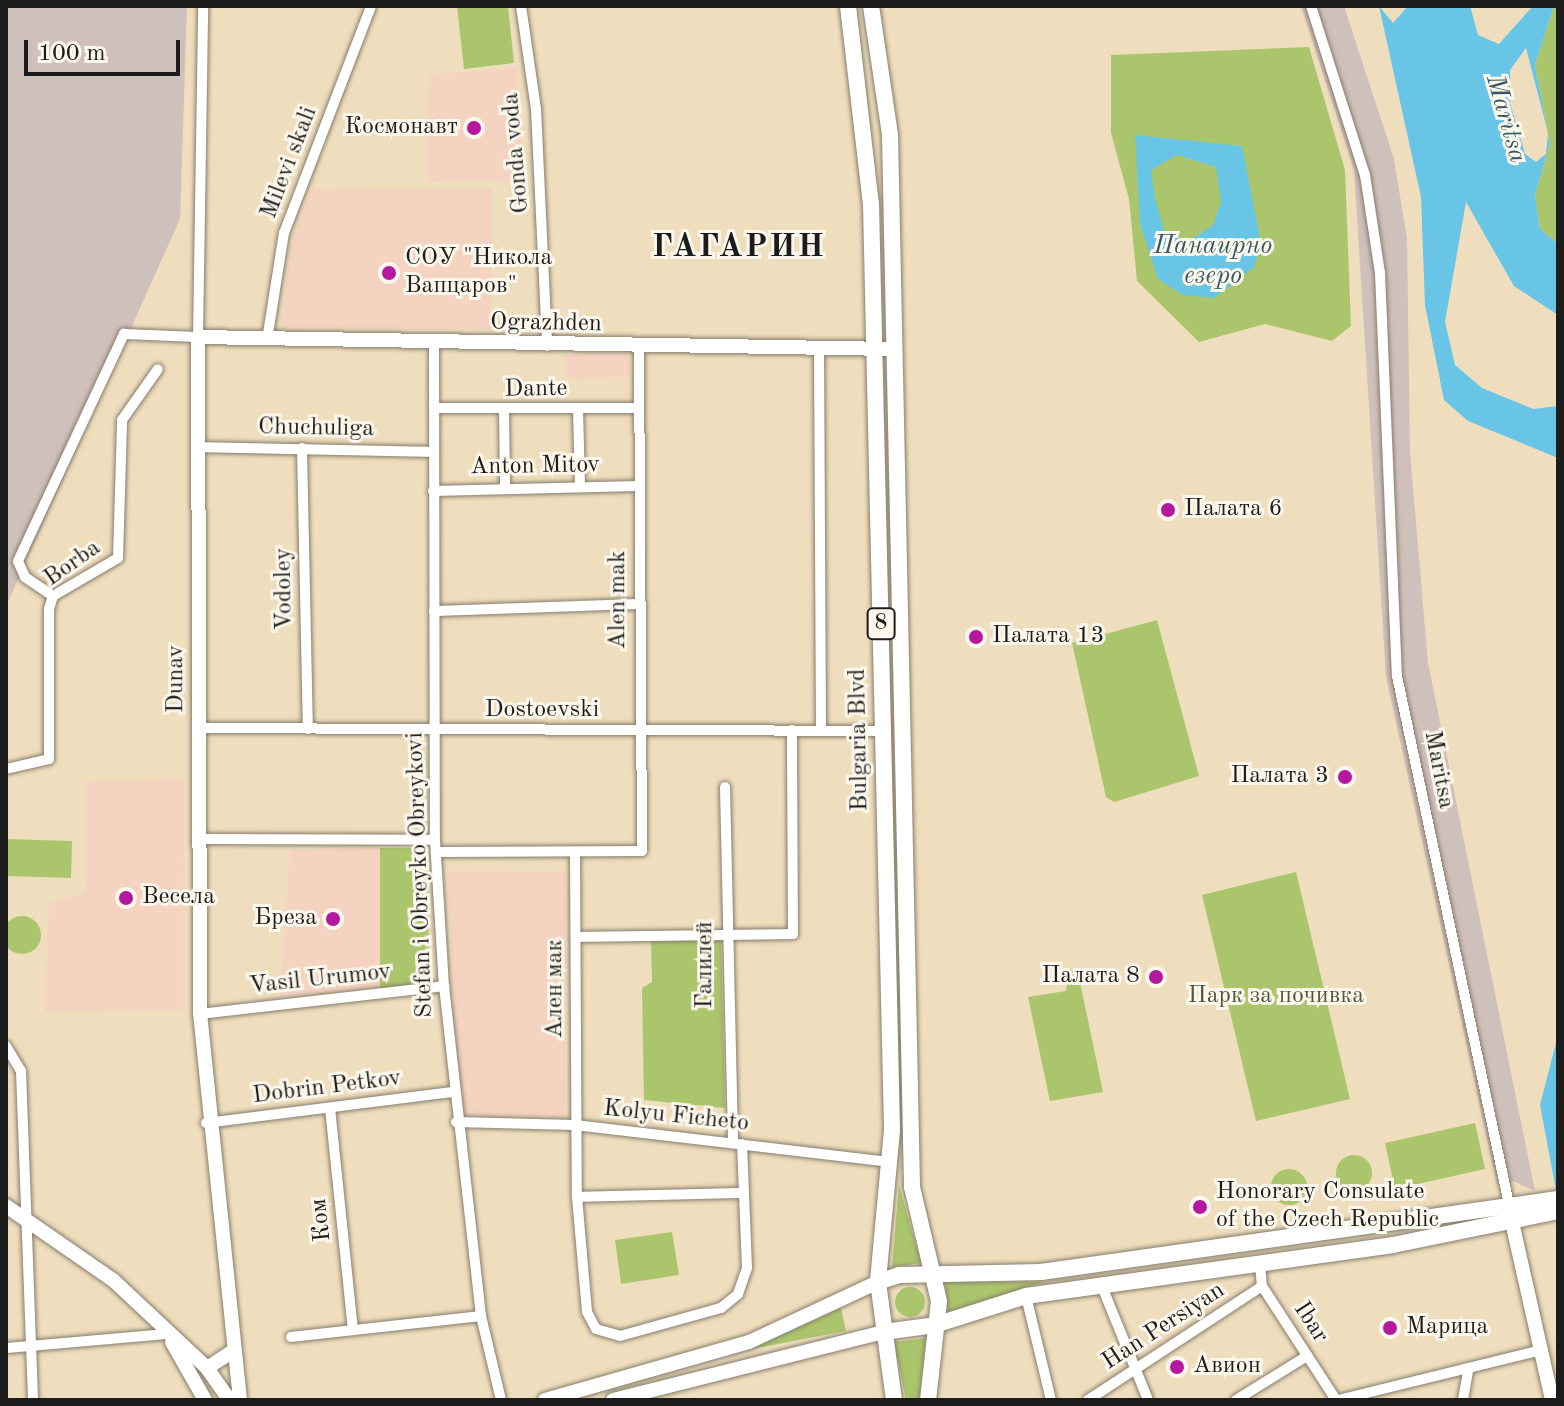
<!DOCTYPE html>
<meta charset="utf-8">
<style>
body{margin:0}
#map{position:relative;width:1564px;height:1406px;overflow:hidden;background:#efdebd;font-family:"Old Standard TT",serif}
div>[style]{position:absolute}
.built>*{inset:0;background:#f4d3c0}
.industrial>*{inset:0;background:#d0c0bc}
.green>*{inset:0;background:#abc56c}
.round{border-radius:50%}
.water>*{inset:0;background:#68c5e6}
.roads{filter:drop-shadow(0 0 2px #867d6c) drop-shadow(0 0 2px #867d6c)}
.street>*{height:10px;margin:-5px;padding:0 5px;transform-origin:5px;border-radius:5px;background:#fff}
.secondary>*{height:14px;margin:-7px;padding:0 7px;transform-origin:7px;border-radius:7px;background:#fff}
.primary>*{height:16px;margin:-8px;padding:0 8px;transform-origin:8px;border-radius:8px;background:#fff}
.dots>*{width:22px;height:22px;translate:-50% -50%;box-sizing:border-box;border:4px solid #fbf7ec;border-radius:50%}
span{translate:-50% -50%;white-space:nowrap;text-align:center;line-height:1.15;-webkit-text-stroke:6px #fbf7ec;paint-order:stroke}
.shield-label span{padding:2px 6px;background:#fbf7ec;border:2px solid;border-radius:6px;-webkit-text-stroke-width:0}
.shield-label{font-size:22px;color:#1c1c1c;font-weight:700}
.poi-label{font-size:24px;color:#1c1c1c}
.right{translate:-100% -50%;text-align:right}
.left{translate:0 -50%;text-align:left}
.street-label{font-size:24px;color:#1c1c1c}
.park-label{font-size:24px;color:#4e5738}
.water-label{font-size:26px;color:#375763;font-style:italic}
.district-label{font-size:32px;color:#1c1c1c;font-weight:700;letter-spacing:2px}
.frame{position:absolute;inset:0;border:8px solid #1c1c1c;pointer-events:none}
.scale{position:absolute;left:24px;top:40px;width:156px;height:36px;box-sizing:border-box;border:4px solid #1c1c1c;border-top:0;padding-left:10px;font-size:24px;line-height:28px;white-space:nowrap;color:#1c1c1c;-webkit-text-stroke:6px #fbf7ec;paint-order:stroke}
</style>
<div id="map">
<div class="built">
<i style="clip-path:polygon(517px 67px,523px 181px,428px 182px,429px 75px)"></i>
<i style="clip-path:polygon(492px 188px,491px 329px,281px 328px,290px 249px,311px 189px)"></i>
<i style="clip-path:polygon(630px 353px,630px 377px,565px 378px,565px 354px)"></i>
<i style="clip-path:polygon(184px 779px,183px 1010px,45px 1012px,49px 903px,86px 892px,85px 781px)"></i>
<i style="clip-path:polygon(380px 848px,380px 989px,280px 997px,290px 850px)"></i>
<i style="clip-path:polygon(448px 871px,565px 872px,565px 1117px,459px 1115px)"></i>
</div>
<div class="industrial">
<i style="clip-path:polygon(6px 6px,187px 6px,180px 219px,6px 606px)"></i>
<i style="clip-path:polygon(1301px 6px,1344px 6px,1394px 159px,1407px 239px,1410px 451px,1428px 663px,1535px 1191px,1513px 1181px,1497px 1184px,1386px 677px,1354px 169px)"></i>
</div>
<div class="green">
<i style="clip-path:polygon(457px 6px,508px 6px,514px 63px,464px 69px)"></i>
<i style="clip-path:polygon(1554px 6px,1558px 6px,1558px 244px,1540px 229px,1535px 195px,1550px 144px,1535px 65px)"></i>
<i style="clip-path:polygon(1309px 47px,1345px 170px,1351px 326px,1332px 341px,1265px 324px,1199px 342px,1137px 281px,1129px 199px,1111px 133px,1111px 55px)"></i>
<i style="clip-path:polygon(1157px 620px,1199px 776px,1114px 802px,1106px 797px,1072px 643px)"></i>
<i style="clip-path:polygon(6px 839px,72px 841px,71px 878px,6px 876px)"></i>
<i style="clip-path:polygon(380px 848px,428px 848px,429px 981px,380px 989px)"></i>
<i style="clip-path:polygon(1296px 872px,1350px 1099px,1256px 1121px,1202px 895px)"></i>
<i class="round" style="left:3px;top:916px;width:38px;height:38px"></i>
<i style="clip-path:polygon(721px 940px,725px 1108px,644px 1100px,642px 988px,652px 982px,651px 941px)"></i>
<i style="clip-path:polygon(1077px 968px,1103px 1092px,1050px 1101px,1028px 997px,1066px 991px,1069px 970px)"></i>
<i style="clip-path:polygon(1475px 1123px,1485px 1169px,1395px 1189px,1385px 1143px)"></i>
<i class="round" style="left:1336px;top:1155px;width:36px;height:36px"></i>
<i class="round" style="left:1271px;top:1169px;width:36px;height:36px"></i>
<i style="clip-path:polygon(899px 1185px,921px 1263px,892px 1267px)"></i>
<i style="clip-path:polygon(672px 1232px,679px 1275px,621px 1284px,615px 1240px)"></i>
<i style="clip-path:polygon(945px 1281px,1044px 1282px,948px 1312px)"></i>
<i class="round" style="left:895px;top:1287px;width:30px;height:30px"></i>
<i style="clip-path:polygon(841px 1308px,846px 1331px,747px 1350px)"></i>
<i style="clip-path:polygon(926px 1338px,919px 1400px,906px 1400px,894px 1342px)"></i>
</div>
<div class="water">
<i style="clip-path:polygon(evenodd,1379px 6px,1393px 23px,1408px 6px,1470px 6px,1478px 35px,1499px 44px,1533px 6px,1554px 6px,1535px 65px,1550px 144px,1535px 195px,1540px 229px,1558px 244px,1558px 315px,1514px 286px,1466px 202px,1445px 322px,1455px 365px,1482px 388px,1533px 409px,1558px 406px,1558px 458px,1468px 421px,1444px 400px,1425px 305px,1421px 197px,1379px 6px,1526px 48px,1548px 133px,1546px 154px,1536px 162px,1525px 154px,1510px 103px,1510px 70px,1526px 48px)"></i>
<i style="clip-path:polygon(evenodd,1135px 135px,1242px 146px,1261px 243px,1254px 267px,1214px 298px,1183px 295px,1158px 279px,1140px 224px,1135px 135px,1177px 155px,1216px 167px,1221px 202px,1213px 225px,1191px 240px,1165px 235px,1155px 198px,1151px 170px,1177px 155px)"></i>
<i style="clip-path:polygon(1558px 1035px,1558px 1201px,1540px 1105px)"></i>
</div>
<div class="roads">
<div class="street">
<i style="left:521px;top:6px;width:104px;rotate:81.7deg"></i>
<i style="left:536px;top:109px;width:237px;rotate:87.3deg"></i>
<i style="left:1311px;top:6px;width:177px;rotate:72.3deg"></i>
<i style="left:1365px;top:175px;width:99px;rotate:81.3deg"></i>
<i style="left:1380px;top:273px;width:403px;rotate:87.6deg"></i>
<i style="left:1397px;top:676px;width:545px;rotate:78.03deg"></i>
<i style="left:267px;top:340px;width:108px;rotate:-81deg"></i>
<i style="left:284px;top:233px;width:243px;rotate:-69deg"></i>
<i style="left:434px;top:344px;width:496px;rotate:89.9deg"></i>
<i style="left:435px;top:840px;width:146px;rotate:86.5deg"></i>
<i style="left:444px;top:986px;width:332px;rotate:83.6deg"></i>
<i style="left:481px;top:1316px;width:86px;rotate:76.6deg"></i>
<i style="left:819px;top:347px;width:382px;rotate:89.7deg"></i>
<i style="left:434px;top:408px;width:204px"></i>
<i style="left:578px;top:409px;width:76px;rotate:88.5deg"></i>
<i style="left:504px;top:410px;width:76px;rotate:89.2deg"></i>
<i style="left:198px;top:447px;width:235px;rotate:1.2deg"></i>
<i style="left:302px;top:448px;width:281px;rotate:88.8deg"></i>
<i style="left:433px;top:491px;width:205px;rotate:-1.4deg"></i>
<i style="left:53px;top:596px;width:34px;rotate:-146deg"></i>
<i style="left:25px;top:577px;width:17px;rotate:-114deg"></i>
<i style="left:18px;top:561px;width:251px;rotate:-65deg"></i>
<i style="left:124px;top:334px;width:74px;rotate:2.3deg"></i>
<i style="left:198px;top:337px;width:331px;rotate:-89.1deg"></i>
<i style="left:434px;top:611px;width:205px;rotate:-2deg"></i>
<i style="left:200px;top:728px;width:684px;rotate:0.25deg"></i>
<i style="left:6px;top:769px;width:44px;rotate:-13.1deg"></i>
<i style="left:49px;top:759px;width:150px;rotate:-90deg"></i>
<i style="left:49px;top:609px;width:14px;rotate:-73deg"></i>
<i style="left:53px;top:596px;width:75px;rotate:-30.3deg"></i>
<i style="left:118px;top:558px;width:138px;rotate:-88.3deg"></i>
<i style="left:122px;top:420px;width:62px;rotate:-54.8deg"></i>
<i style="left:725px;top:787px;width:356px;rotate:88.7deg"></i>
<i style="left:200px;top:839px;width:235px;rotate:0.2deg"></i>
<i style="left:436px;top:852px;width:206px;rotate:-0.3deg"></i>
<i style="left:642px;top:851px;width:503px;rotate:-90.34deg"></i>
<i style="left:575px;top:852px;width:345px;rotate:89.7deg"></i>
<i style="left:577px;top:1197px;width:115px;rotate:85deg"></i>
<i style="left:587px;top:1312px;width:19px;rotate:62deg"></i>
<i style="left:596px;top:1329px;width:25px;rotate:16deg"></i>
<i style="left:620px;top:1336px;width:105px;rotate:-15.5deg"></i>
<i style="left:721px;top:1308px;width:22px;rotate:-39deg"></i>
<i style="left:738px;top:1294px;width:28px;rotate:-71deg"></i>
<i style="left:747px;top:1268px;width:124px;rotate:-92.3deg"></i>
<i style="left:577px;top:937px;width:216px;rotate:-0.8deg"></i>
<i style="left:793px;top:934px;width:204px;rotate:-90.3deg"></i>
<i style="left:200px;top:1014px;width:246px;rotate:-6.5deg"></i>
<i style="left:6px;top:1046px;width:29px;rotate:59deg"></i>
<i style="left:21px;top:1071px;width:329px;rotate:87.9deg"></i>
<i style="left:330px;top:1108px;width:222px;rotate:84.1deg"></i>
<i style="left:456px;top:1122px;width:119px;rotate:1.4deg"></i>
<i style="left:575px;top:1125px;width:318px;rotate:6.7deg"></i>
<i style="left:206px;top:1123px;width:249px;rotate:-7.2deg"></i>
<i style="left:577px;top:1197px;width:167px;rotate:-1.4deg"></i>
<i style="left:1260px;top:1264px;width:22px;rotate:85deg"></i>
<i style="left:1262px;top:1286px;width:136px;rotate:57deg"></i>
<i style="left:1101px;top:1284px;width:125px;rotate:67.9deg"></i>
<i style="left:1026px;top:1296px;width:107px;rotate:76.5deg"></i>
<i style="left:291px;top:1337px;width:191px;rotate:-6.3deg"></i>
<i style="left:6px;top:1348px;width:162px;rotate:-5deg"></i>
<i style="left:1088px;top:1400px;width:208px;rotate:-33.2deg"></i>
<i style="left:1236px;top:1400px;width:84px;rotate:-31.8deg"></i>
<i style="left:1338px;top:1400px;width:209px;rotate:-13.8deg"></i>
<i style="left:1463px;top:1400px;width:29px;rotate:-80deg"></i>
</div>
<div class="secondary">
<i style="left:6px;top:1206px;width:130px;rotate:34.7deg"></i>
<i style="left:113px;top:1280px;width:129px;rotate:43.1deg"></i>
<i style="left:207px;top:1368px;width:39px;rotate:55deg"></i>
<i style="left:1512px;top:1222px;width:182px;rotate:77.3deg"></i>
<i style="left:172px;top:1342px;width:67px;rotate:60.4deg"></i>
<i style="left:207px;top:1368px;width:31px;rotate:-33deg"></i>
<i style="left:240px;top:1400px;width:388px;rotate:-95.9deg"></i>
<i style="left:200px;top:1014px;width:677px;rotate:-90.17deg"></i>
<i style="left:198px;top:337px;width:697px;rotate:0.99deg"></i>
<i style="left:545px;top:1400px;width:212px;rotate:-15.9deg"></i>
<i style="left:749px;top:1342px;width:142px;rotate:-24.9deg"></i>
<i style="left:613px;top:1400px;width:279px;rotate:-14.1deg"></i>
</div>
<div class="primary">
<i style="left:848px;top:6px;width:199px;rotate:83.4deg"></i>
<i style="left:871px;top:204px;width:926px;rotate:88.7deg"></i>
<i style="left:892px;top:1130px;width:153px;rotate:95.3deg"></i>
<i style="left:878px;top:1282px;width:119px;rotate:82.3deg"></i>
<i style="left:871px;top:6px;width:130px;rotate:81.6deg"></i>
<i style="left:890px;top:135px;width:1052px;rotate:88.8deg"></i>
<i style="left:912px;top:1187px;width:117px;rotate:76.7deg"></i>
<i style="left:939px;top:1301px;width:100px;rotate:96.3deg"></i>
<i style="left:878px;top:1282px;width:22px;rotate:-18deg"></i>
<i style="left:899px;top:1275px;width:142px;rotate:-1.2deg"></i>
<i style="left:1041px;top:1272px;width:522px;rotate:-8.04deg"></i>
<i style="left:884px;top:1332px;width:51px;rotate:-7.8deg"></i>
<i style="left:935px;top:1325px;width:96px;rotate:-17.7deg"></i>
<i style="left:1026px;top:1296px;width:371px;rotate:-7.9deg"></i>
<i style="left:1393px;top:1245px;width:168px;rotate:-11.6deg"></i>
</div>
</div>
<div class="dots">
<i style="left:474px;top:128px;background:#b5179e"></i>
<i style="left:389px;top:273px;background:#b5179e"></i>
<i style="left:1168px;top:510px;background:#b5179e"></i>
<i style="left:976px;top:637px;background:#b5179e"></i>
<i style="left:1345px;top:777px;background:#b5179e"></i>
<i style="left:126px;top:898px;background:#b5179e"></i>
<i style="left:333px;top:919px;background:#b5179e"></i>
<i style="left:1156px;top:977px;background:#b5179e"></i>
<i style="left:1200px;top:1207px;background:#b5179e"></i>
<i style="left:1390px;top:1328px;background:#b5179e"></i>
<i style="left:1177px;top:1367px;background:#b5179e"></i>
</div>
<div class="shield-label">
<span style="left:881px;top:624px">8</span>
</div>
<div class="poi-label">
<span class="right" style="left:458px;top:128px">Космонавт</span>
<span class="left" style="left:405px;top:273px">СОУ "Никола<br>Вапцаров"</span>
<span class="left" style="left:1184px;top:510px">Палата 6</span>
<span class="left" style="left:992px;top:637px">Палата 13</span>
<span class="right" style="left:1329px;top:777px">Палата 3</span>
<span class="left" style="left:142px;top:898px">Весела</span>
<span class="right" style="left:317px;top:919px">Бреза</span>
<span class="right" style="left:1140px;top:977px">Палата 8</span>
<span class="left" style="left:1216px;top:1207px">Honorary Consulate<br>of the Czech Republic</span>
<span class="left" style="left:1406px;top:1328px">Марица</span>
<span class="left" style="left:1193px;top:1367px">Авион</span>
</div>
<div class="street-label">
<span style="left:517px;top:153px;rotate:-95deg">Gonda voda</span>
<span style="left:290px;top:163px;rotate:-69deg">Milevi skali</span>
<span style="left:546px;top:324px;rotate:1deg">Ograzhden</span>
<span style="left:536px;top:390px;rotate:-1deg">Dante</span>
<span style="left:316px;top:429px;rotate:1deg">Chuchuliga</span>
<span style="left:535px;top:467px;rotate:-1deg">Anton Mitov</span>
<span style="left:73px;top:564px;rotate:-35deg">Borba</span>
<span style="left:285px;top:589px;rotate:-91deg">Vodoley</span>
<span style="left:619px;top:600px;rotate:-90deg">Alen mak</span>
<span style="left:177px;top:679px;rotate:-90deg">Dunav</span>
<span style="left:542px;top:711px">Dostoevski</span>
<span style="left:860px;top:740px;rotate:-91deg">Bulgaria Blvd</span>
<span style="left:1438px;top:770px;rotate:79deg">Maritsa</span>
<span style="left:421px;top:875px;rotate:-92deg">Stefan i Obreyko Obreykovi</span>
<span style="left:706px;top:965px;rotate:-90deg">Галилей</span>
<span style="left:320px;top:980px;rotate:-6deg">Vasil Urumov</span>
<span style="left:556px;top:989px;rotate:-90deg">Ален мак</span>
<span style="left:327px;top:1088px;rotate:-7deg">Dobrin Petkov</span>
<span style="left:676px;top:1117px;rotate:6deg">Kolyu Ficheto</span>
<span style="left:322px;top:1220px;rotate:-96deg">Ком</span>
<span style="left:1310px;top:1323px;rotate:57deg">Ibar</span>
<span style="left:1164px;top:1327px;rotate:-33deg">Han Persiyan</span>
</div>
<div class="park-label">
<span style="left:1276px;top:997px">Парк за почивка</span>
</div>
<div class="water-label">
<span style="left:1505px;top:119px;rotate:74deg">Maritsa</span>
<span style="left:1213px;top:262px">Панаирно<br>езеро</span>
</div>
<div class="district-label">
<span style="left:739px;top:248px">ГАГАРИН</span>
</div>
<div class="frame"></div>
<div class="scale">100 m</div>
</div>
